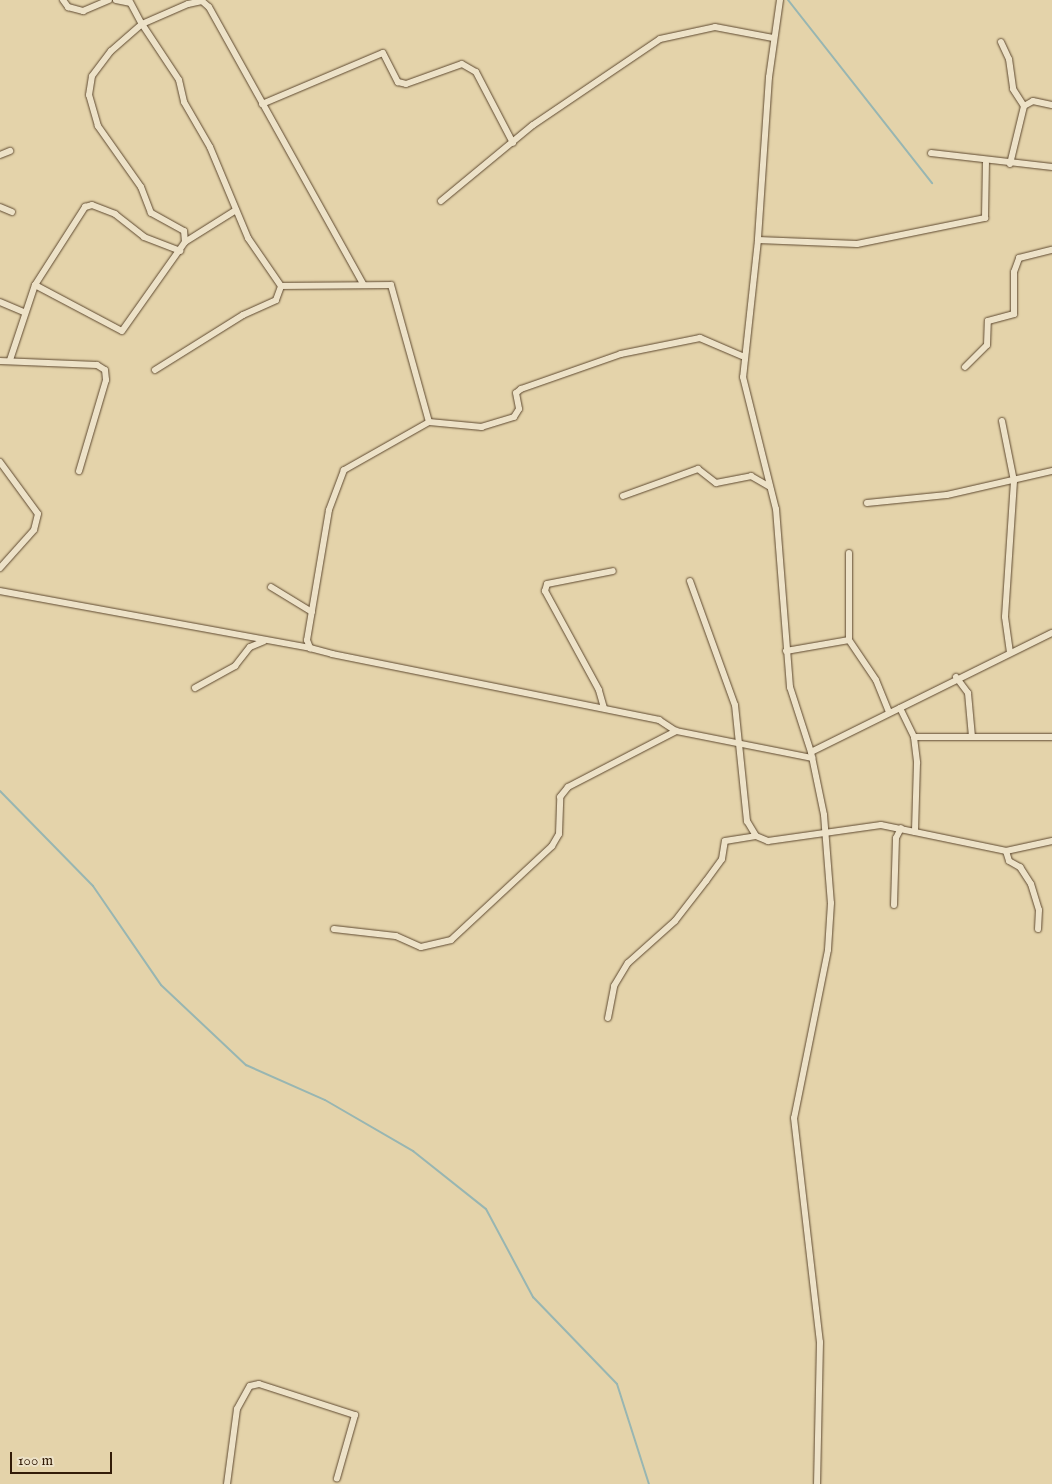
<!DOCTYPE html>
<style>
body{margin:0}
#map{position:relative;width:1052px;height:1484px;overflow:hidden;background:#e4d3aa;font-family:"IM FELL English",serif}
div>[style]{position:absolute}
.stream>*{height:2px;margin:-1px;padding:0 1px;transform-origin:1px;border-radius:1px;background:#98b6b2}
.roads{filter:drop-shadow(0 0 1px #5e4930) drop-shadow(0 0 1px #5e4930)}
.street>*{height:6px;margin:-3px;padding:0 3px;transform-origin:3px;border-radius:3px;background:#ede2c8}
span{translate:-50% -50%;white-space:nowrap;text-align:center;line-height:1.15;-webkit-text-stroke:4px #ede2c8;paint-order:stroke}
.scale{position:absolute;left:10px;top:1452px;width:102px;height:22px;box-sizing:border-box;border:2px solid #321b07;border-top:0;padding-left:6px;font-size:15px;line-height:18px;white-space:nowrap;color:#321b07;-webkit-text-stroke:4px #ede2c8;paint-order:stroke}
</style>
<div id="map">
<div class="stream">
<i style="left:788px;top:0;width:233px;rotate:51.8deg"></i>
<i style="left:0;top:791px;width:133px;rotate:45.6deg"></i>
<i style="left:93px;top:886px;width:120px;rotate:55.5deg"></i>
<i style="left:161px;top:985px;width:117px;rotate:43.3deg"></i>
<i style="left:246px;top:1065px;width:86px;rotate:23.9deg"></i>
<i style="left:325px;top:1100px;width:102px;rotate:30.1deg"></i>
<i style="left:413px;top:1151px;width:93px;rotate:38.5deg"></i>
<i style="left:486px;top:1209px;width:100px;rotate:61.9deg"></i>
<i style="left:533px;top:1297px;width:121px;rotate:46deg"></i>
<i style="left:617px;top:1384px;width:105px;rotate:72.3deg"></i>
</div>
<div class="roads">
<div class="street">
<i style="left:63px;top:0;width:9px;rotate:54deg"></i>
<i style="left:68px;top:7px;width:16px;rotate:15deg"></i>
<i style="left:83px;top:11px;width:28px;rotate:-23deg"></i>
<i style="left:116px;top:0;width:14px;rotate:12deg"></i>
<i style="left:129px;top:0;width:27px;rotate:62deg"></i>
<i style="left:142px;top:24px;width:50px;rotate:-23.5deg"></i>
<i style="left:188px;top:4px;width:14px;rotate:-12deg"></i>
<i style="left:202px;top:1px;width:9px;rotate:41deg"></i>
<i style="left:209px;top:7px;width:317px;rotate:60.9deg"></i>
<i style="left:780px;top:0;width:78px;rotate:98.1deg"></i>
<i style="left:769px;top:77px;width:163px;rotate:93.9deg"></i>
<i style="left:758px;top:240px;width:138px;rotate:96.2deg"></i>
<i style="left:743px;top:377px;width:136px;rotate:76deg"></i>
<i style="left:776px;top:509px;width:179px;rotate:85.5deg"></i>
<i style="left:790px;top:687px;width:68px;rotate:72.1deg"></i>
<i style="left:811px;top:752px;width:64px;rotate:78.3deg"></i>
<i style="left:824px;top:815px;width:88px;rotate:85.5deg"></i>
<i style="left:831px;top:903px;width:47px;rotate:93.7deg"></i>
<i style="left:828px;top:950px;width:171px;rotate:101.4deg"></i>
<i style="left:794px;top:1118px;width:226px;rotate:83.4deg"></i>
<i style="left:820px;top:1342px;width:142px;rotate:91.2deg"></i>
<i style="left:1001px;top:42px;width:19px;rotate:65deg"></i>
<i style="left:1009px;top:59px;width:30px;rotate:82deg"></i>
<i style="left:1013px;top:89px;width:20px;rotate:57deg"></i>
<i style="left:262px;top:104px;width:131px;rotate:-22.9deg"></i>
<i style="left:383px;top:53px;width:33px;rotate:63deg"></i>
<i style="left:398px;top:82px;width:8px;rotate:14deg"></i>
<i style="left:406px;top:84px;width:59px;rotate:-19.7deg"></i>
<i style="left:462px;top:64px;width:16px;rotate:30deg"></i>
<i style="left:476px;top:72px;width:80px;rotate:62.5deg"></i>
<i style="left:931px;top:153px;width:122px;rotate:6.6deg"></i>
<i style="left:0;top:155px;width:11px;rotate:-22deg"></i>
<i style="left:1010px;top:164px;width:60px;rotate:-76.4deg"></i>
<i style="left:1024px;top:106px;width:10px;rotate:-29deg"></i>
<i style="left:1033px;top:101px;width:19px;rotate:12deg"></i>
<i style="left:441px;top:201px;width:119px;rotate:-39.6deg"></i>
<i style="left:533px;top:125px;width:153px;rotate:-34.1deg"></i>
<i style="left:660px;top:39px;width:56px;rotate:-12.3deg"></i>
<i style="left:715px;top:27px;width:59px;rotate:10.7deg"></i>
<i style="left:0;top:207px;width:13px;rotate:23deg"></i>
<i style="left:758px;top:240px;width:99px;rotate:2.3deg"></i>
<i style="left:857px;top:244px;width:131px;rotate:-11.5deg"></i>
<i style="left:985px;top:218px;width:55px;rotate:-89deg"></i>
<i style="left:185px;top:242px;width:60px;rotate:-32.1deg"></i>
<i style="left:35px;top:285px;width:98px;rotate:27.9deg"></i>
<i style="left:122px;top:331px;width:109px;rotate:-54.7deg"></i>
<i style="left:185px;top:242px;width:11px;rotate:-95deg"></i>
<i style="left:184px;top:231px;width:38px;rotate:-151deg"></i>
<i style="left:151px;top:213px;width:28px;rotate:-111deg"></i>
<i style="left:141px;top:187px;width:75px;rotate:-125.2deg"></i>
<i style="left:98px;top:126px;width:32px;rotate:-106deg"></i>
<i style="left:89px;top:95px;width:19px;rotate:-81deg"></i>
<i style="left:92px;top:76px;width:31px;rotate:-53deg"></i>
<i style="left:111px;top:51px;width:41px;rotate:-41.1deg"></i>
<i style="left:142px;top:24px;width:67px;rotate:56.5deg"></i>
<i style="left:179px;top:80px;width:23px;rotate:77deg"></i>
<i style="left:184px;top:102px;width:52px;rotate:60deg"></i>
<i style="left:210px;top:147px;width:99px;rotate:67.3deg"></i>
<i style="left:248px;top:238px;width:58px;rotate:55.5deg"></i>
<i style="left:281px;top:286px;width:110px;rotate:-0.5deg"></i>
<i style="left:391px;top:285px;width:142px;rotate:74.5deg"></i>
<i style="left:0;top:302px;width:25px;rotate:23deg"></i>
<i style="left:742px;top:356px;width:46px;rotate:-156.8deg"></i>
<i style="left:700px;top:338px;width:81px;rotate:168.6deg"></i>
<i style="left:621px;top:354px;width:106px;rotate:160.7deg"></i>
<i style="left:521px;top:389px;width:6px;rotate:141deg"></i>
<i style="left:516px;top:393px;width:16px;rotate:79deg"></i>
<i style="left:519px;top:409px;width:9px;rotate:122deg"></i>
<i style="left:514px;top:417px;width:34px;rotate:163deg"></i>
<i style="left:482px;top:427px;width:53px;rotate:-174.6deg"></i>
<i style="left:429px;top:422px;width:98px;rotate:150.5deg"></i>
<i style="left:344px;top:470px;width:43px;rotate:110.6deg"></i>
<i style="left:329px;top:510px;width:132px;rotate:99.6deg"></i>
<i style="left:307px;top:640px;width:9px;rotate:69deg"></i>
<i style="left:310px;top:648px;width:23px;rotate:15deg"></i>
<i style="left:332px;top:654px;width:334px;rotate:11.4deg"></i>
<i style="left:659px;top:720px;width:20px;rotate:33deg"></i>
<i style="left:676px;top:731px;width:139px;rotate:11.2deg"></i>
<i style="left:10px;top:360px;width:79px;rotate:-71.6deg"></i>
<i style="left:35px;top:285px;width:93px;rotate:-57.3deg"></i>
<i style="left:85px;top:207px;width:7px;rotate:-16deg"></i>
<i style="left:92px;top:205px;width:25px;rotate:21deg"></i>
<i style="left:115px;top:214px;width:37px;rotate:38deg"></i>
<i style="left:144px;top:237px;width:39px;rotate:21deg"></i>
<i style="left:0;top:361px;width:97px;rotate:2.4deg"></i>
<i style="left:97px;top:365px;width:9px;rotate:32deg"></i>
<i style="left:105px;top:370px;width:10px;rotate:84deg"></i>
<i style="left:106px;top:380px;width:95px;rotate:106.5deg"></i>
<i style="left:965px;top:367px;width:31px;rotate:-45deg"></i>
<i style="left:987px;top:345px;width:24px;rotate:-88deg"></i>
<i style="left:988px;top:321px;width:27px;rotate:-15deg"></i>
<i style="left:1014px;top:314px;width:42px;rotate:-90deg"></i>
<i style="left:1014px;top:272px;width:15px;rotate:-70deg"></i>
<i style="left:1019px;top:258px;width:34px;rotate:-14deg"></i>
<i style="left:155px;top:370px;width:104px;rotate:-32deg"></i>
<i style="left:243px;top:315px;width:36px;rotate:-24deg"></i>
<i style="left:276px;top:300px;width:15px;rotate:-70deg"></i>
<i style="left:1002px;top:421px;width:61px;rotate:78.7deg"></i>
<i style="left:1014px;top:481px;width:136px;rotate:93.8deg"></i>
<i style="left:1005px;top:617px;width:35px;rotate:82deg"></i>
<i style="left:0;top:462px;width:64px;rotate:53.8deg"></i>
<i style="left:38px;top:514px;width:16px;rotate:104deg"></i>
<i style="left:34px;top:530px;width:51px;rotate:131.8deg"></i>
<i style="left:623px;top:496px;width:80px;rotate:-19.8deg"></i>
<i style="left:698px;top:469px;width:23px;rotate:38deg"></i>
<i style="left:716px;top:483px;width:36px;rotate:-11deg"></i>
<i style="left:751px;top:476px;width:20px;rotate:30deg"></i>
<i style="left:867px;top:503px;width:80px;rotate:-5.7deg"></i>
<i style="left:947px;top:495px;width:108px;rotate:-12.9deg"></i>
<i style="left:849px;top:553px;width:87px;rotate:90deg"></i>
<i style="left:690px;top:581px;width:132px;rotate:70.1deg"></i>
<i style="left:735px;top:705px;width:117px;rotate:84.1deg"></i>
<i style="left:747px;top:821px;width:17px;rotate:59deg"></i>
<i style="left:756px;top:836px;width:13px;rotate:23deg"></i>
<i style="left:768px;top:841px;width:114px;rotate:-8.1deg"></i>
<i style="left:881px;top:825px;width:128px;rotate:11.7deg"></i>
<i style="left:1006px;top:851px;width:47px;rotate:-12.3deg"></i>
<i style="left:271px;top:587px;width:48px;rotate:31.4deg"></i>
<i style="left:0;top:591px;width:315px;rotate:10.4deg"></i>
<i style="left:786px;top:651px;width:64px;rotate:-9.9deg"></i>
<i style="left:849px;top:640px;width:48px;rotate:56deg"></i>
<i style="left:876px;top:680px;width:35px;rotate:68deg"></i>
<i style="left:956px;top:677px;width:20px;rotate:53deg"></i>
<i style="left:968px;top:693px;width:44px;rotate:84.8deg"></i>
<i style="left:195px;top:688px;width:46px;rotate:-28.8deg"></i>
<i style="left:235px;top:666px;width:24px;rotate:-52deg"></i>
<i style="left:250px;top:647px;width:15px;rotate:-23deg"></i>
<i style="left:604px;top:708px;width:19px;rotate:-106deg"></i>
<i style="left:599px;top:690px;width:113px;rotate:-118.6deg"></i>
<i style="left:545px;top:591px;width:7px;rotate:-74deg"></i>
<i style="left:547px;top:584px;width:67px;rotate:-11.1deg"></i>
<i style="left:900px;top:708px;width:32px;rotate:64deg"></i>
<i style="left:914px;top:737px;width:26px;rotate:83deg"></i>
<i style="left:917px;top:763px;width:69px;rotate:91.7deg"></i>
<i style="left:914px;top:737px;width:138px"></i>
<i style="left:811px;top:752px;width:269px;rotate:-26.3deg"></i>
<i style="left:1006px;top:851px;width:10px;rotate:73deg"></i>
<i style="left:1009px;top:861px;width:13px;rotate:29deg"></i>
<i style="left:1020px;top:867px;width:20px;rotate:57deg"></i>
<i style="left:1031px;top:884px;width:27px;rotate:73deg"></i>
<i style="left:1039px;top:910px;width:19px;rotate:93deg"></i>
<i style="left:894px;top:905px;width:67px;rotate:-88.3deg"></i>
<i style="left:896px;top:838px;width:11px;rotate:-63deg"></i>
<i style="left:334px;top:929px;width:62px;rotate:6.4deg"></i>
<i style="left:396px;top:936px;width:27px;rotate:24deg"></i>
<i style="left:421px;top:947px;width:31px;rotate:-13deg"></i>
<i style="left:451px;top:940px;width:138px;rotate:-42.9deg"></i>
<i style="left:552px;top:846px;width:14px;rotate:-60deg"></i>
<i style="left:559px;top:834px;width:37px;rotate:-88deg"></i>
<i style="left:560px;top:797px;width:13px;rotate:-51deg"></i>
<i style="left:568px;top:787px;width:122px;rotate:-27.4deg"></i>
<i style="left:608px;top:1018px;width:33px;rotate:-79deg"></i>
<i style="left:614px;top:986px;width:27px;rotate:-59deg"></i>
<i style="left:628px;top:963px;width:63px;rotate:-41.8deg"></i>
<i style="left:675px;top:921px;width:51px;rotate:-52.2deg"></i>
<i style="left:706px;top:881px;width:27px;rotate:-54deg"></i>
<i style="left:722px;top:859px;width:18px;rotate:-81deg"></i>
<i style="left:725px;top:841px;width:31px;rotate:-9deg"></i>
<i style="left:227px;top:1484px;width:76px;rotate:-82.4deg"></i>
<i style="left:237px;top:1409px;width:26px;rotate:-61deg"></i>
<i style="left:250px;top:1386px;width:9px;rotate:-13deg"></i>
<i style="left:259px;top:1384px;width:101px;rotate:17.9deg"></i>
<i style="left:355px;top:1415px;width:66px;rotate:105.9deg"></i>
</div>
</div>
<div class="scale">100 m</div>
</div>
